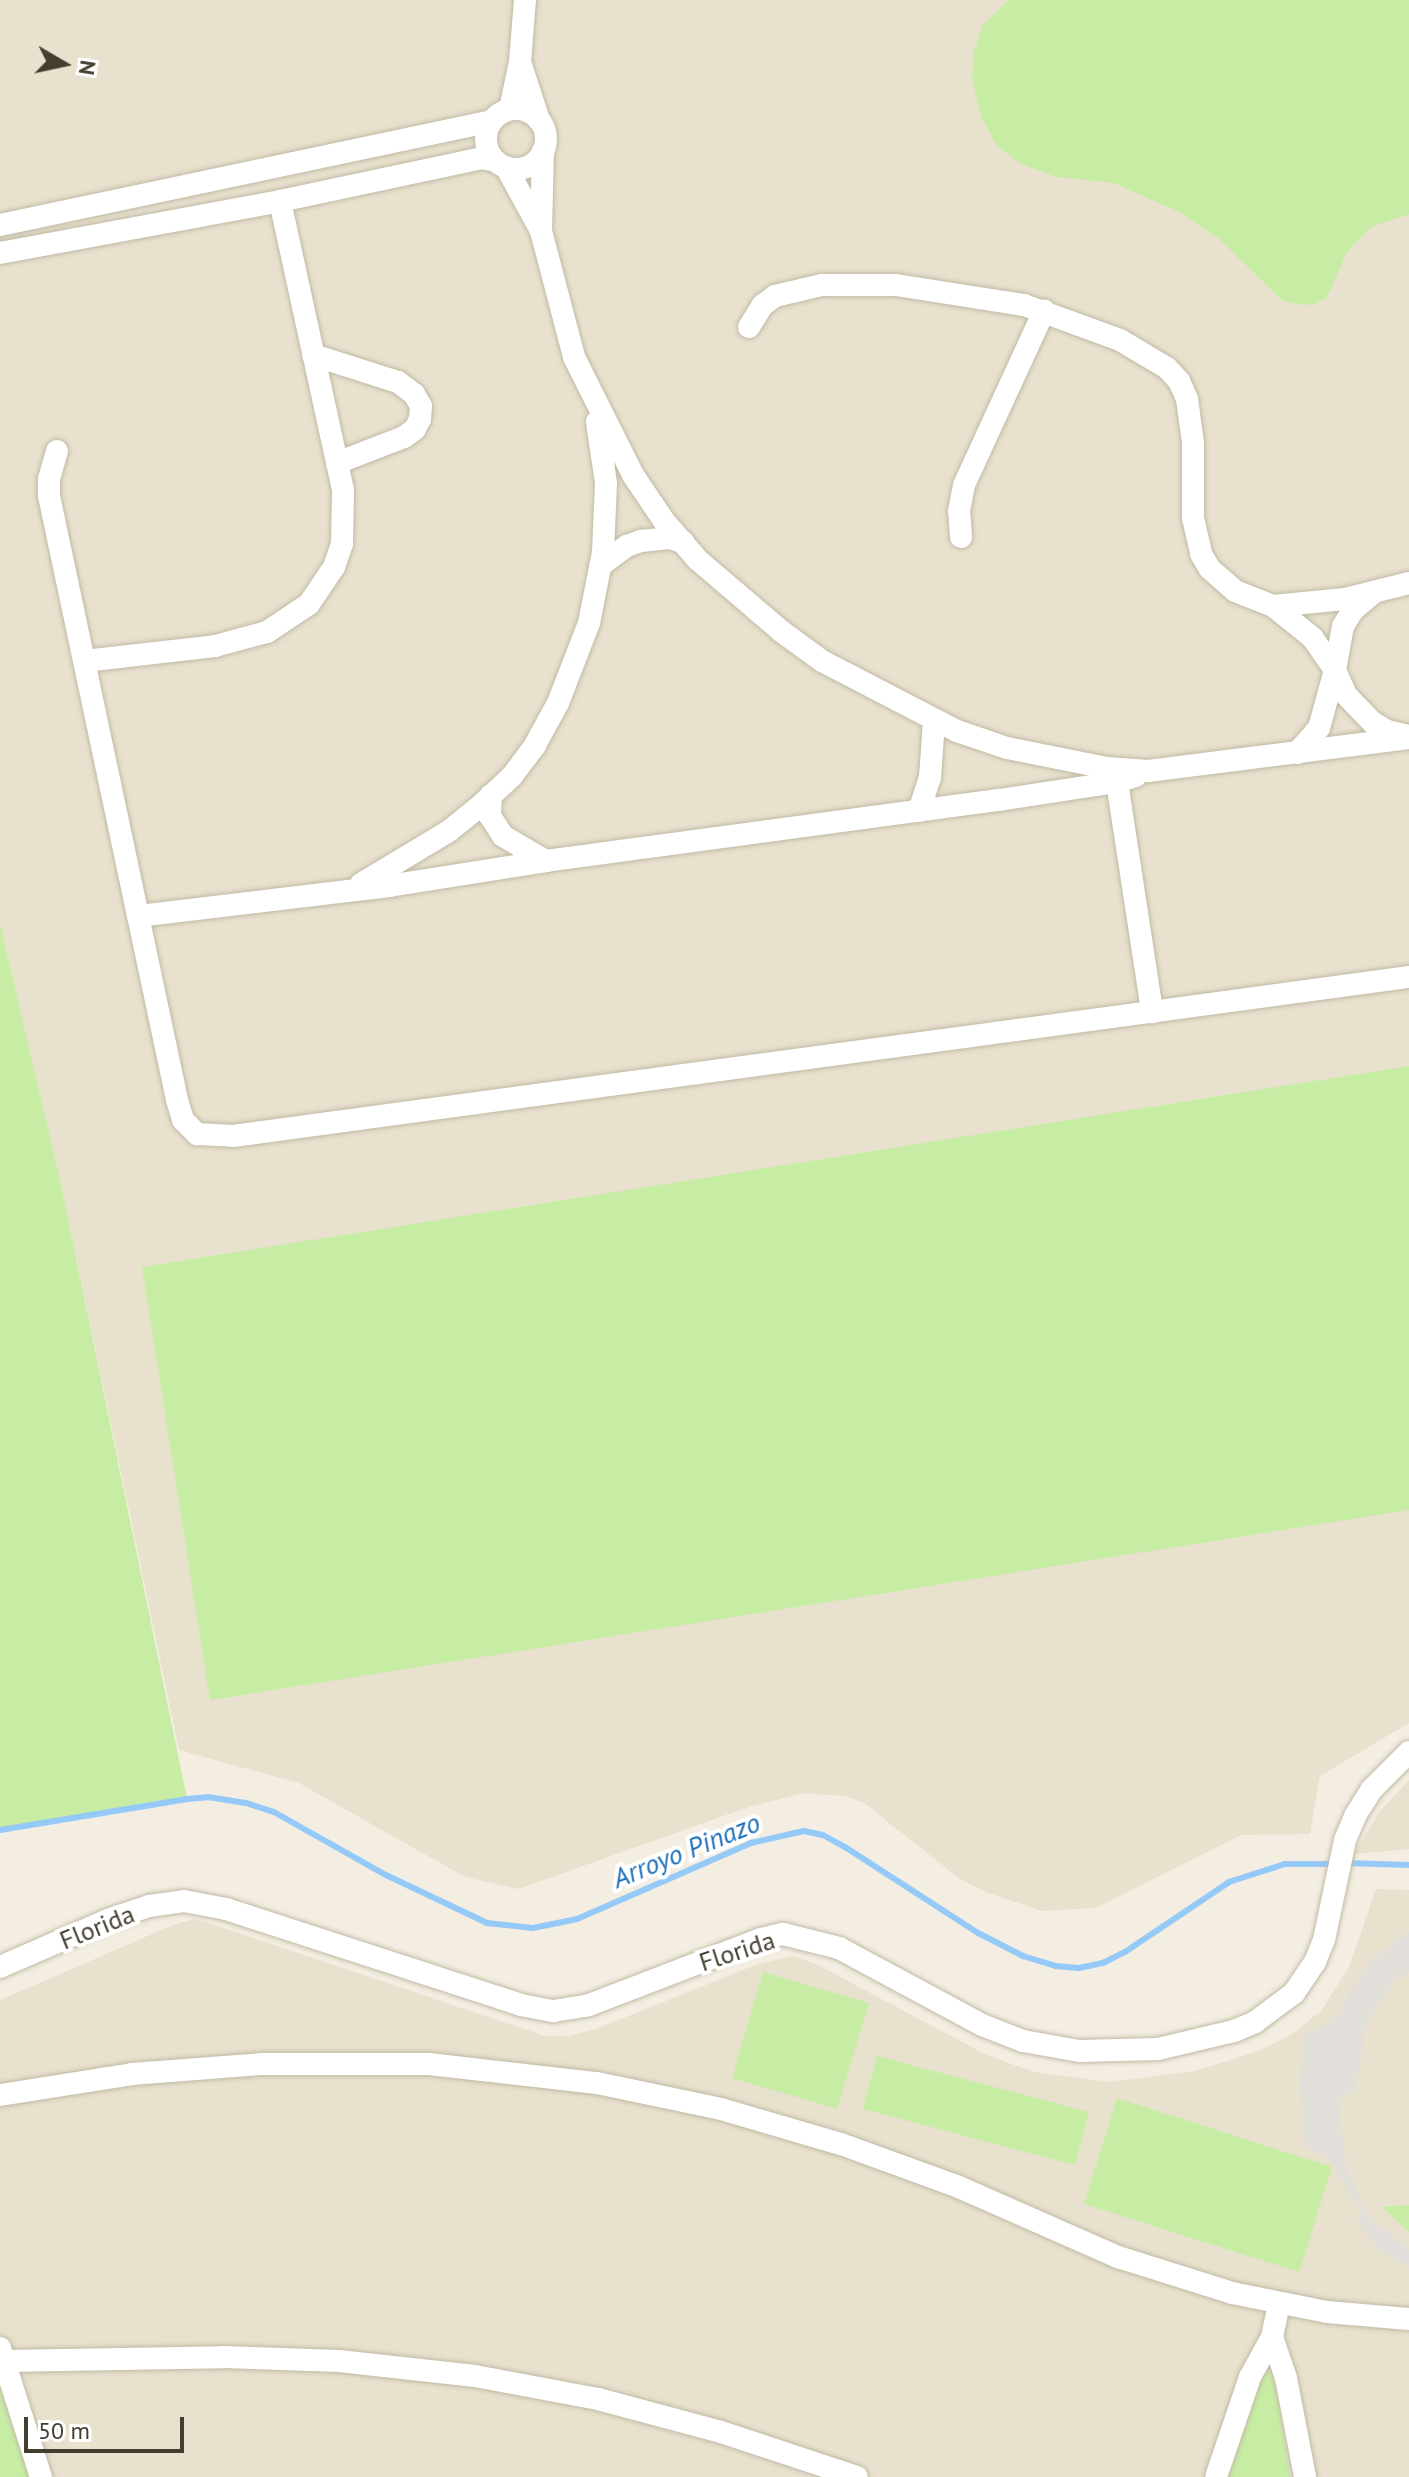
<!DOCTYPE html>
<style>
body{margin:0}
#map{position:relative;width:1409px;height:2477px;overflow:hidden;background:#f3eee1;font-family:"PT Sans",sans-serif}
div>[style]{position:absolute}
.residential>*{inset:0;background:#e7e1ce}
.green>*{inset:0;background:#c7eda4}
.parking>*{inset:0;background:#e2dfda}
.stream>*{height:6px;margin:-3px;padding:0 3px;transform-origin:3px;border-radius:3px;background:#94c9f8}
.roads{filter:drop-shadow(0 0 2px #c1baa5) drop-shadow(0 0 2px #c1baa5)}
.minor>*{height:22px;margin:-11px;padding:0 11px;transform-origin:11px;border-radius:11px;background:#fff}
.minor>.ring{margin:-11px;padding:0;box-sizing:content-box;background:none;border:22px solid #fff;border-radius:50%}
span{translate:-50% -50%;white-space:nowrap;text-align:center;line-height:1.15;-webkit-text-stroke:8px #fff;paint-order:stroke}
.street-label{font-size:26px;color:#443e31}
.water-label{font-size:28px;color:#1f70bb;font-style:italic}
.north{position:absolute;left:24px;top:24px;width:80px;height:80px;-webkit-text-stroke:6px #fff;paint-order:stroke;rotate:99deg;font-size:22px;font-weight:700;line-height:32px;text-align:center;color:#443e31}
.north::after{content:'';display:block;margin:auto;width:28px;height:36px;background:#443e31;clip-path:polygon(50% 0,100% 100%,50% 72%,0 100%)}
.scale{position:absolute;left:24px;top:2417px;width:160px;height:36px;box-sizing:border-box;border:4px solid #443e31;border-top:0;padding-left:10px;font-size:24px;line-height:28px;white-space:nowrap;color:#443e31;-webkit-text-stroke:6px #fff;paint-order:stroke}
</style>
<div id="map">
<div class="residential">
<i style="clip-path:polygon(0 0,1409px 0,1409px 1723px,1320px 1776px,1310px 1834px,1241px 1835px,1096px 1908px,1042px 1911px,988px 1893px,960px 1879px,864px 1803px,845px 1796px,803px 1793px,746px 1808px,518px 1889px,465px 1877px,299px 1783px,179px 1750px,61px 1184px,0 923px)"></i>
<i style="clip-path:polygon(1409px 1780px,1409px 1849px,1354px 1854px,1380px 1811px)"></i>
<i style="clip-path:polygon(1376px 1889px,1409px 1890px,1409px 2477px,0 2477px,0 2000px,173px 1925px,194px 1919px,212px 1924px,545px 2036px,569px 2036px,596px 2029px,758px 1964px,793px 1956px,816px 1964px,981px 2052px,1011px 2064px,1035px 2072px,1108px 2082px,1196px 2071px,1258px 2051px,1289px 2036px,1321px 2011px,1349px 1967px)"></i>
</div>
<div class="green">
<i style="clip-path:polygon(1009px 0,1409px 0,1409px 214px,1371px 227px,1347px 252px,1327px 297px,1314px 305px,1297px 304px,1283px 301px,1218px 238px,1179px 212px,1114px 183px,1057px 177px,1021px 164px,997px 146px,982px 118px,972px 79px,974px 52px,983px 25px)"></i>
<i style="clip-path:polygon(0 923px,61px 1184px,187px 1799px,0 1830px)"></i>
<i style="clip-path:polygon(1409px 1066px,1409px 1510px,210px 1700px,142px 1267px)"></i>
<i style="clip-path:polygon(763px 1972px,869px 2003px,837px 2109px,732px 2078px)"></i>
<i style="clip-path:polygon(877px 2056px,1089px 2112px,1075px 2165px,863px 2109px)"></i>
<i style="clip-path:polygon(1117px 2098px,1332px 2167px,1299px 2272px,1084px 2204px)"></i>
<i style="clip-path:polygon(1409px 2205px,1409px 2232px,1382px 2207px)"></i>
<i style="clip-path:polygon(1265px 2369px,1273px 2372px,1290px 2477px,1226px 2477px)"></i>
<i style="clip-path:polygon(0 2387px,29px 2477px,0 2477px)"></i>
</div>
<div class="parking">
<i style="clip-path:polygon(1409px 1931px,1409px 1971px,1395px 1980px,1367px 2022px,1355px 2092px,1337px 2097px,1346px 2165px,1367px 2215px,1409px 2250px,1409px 2267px,1378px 2249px,1357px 2222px,1360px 2213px,1328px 2157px,1305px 2147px,1300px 2081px,1304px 2034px,1332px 2022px,1369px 1962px)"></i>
</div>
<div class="stream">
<i style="left:0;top:1830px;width:190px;rotate:-9.4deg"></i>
<i style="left:187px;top:1799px;width:21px;rotate:-5deg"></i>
<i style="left:208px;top:1797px;width:38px;rotate:9deg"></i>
<i style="left:246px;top:1803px;width:29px;rotate:18deg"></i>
<i style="left:274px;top:1812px;width:129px;rotate:29.4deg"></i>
<i style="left:386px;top:1875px;width:112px;rotate:25.4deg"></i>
<i style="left:487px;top:1923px;width:46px;rotate:6.2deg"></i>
<i style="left:533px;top:1928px;width:45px;rotate:-11.6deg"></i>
<i style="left:577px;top:1919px;width:190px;rotate:-23.6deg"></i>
<i style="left:751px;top:1843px;width:54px;rotate:-12.8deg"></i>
<i style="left:804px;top:1831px;width:19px;rotate:12deg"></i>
<i style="left:823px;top:1835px;width:25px;rotate:29deg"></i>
<i style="left:845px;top:1847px;width:158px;rotate:32.9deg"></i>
<i style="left:978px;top:1933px;width:51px;rotate:27.1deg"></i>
<i style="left:1023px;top:1956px;width:34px;rotate:17deg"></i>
<i style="left:1055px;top:1966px;width:24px;rotate:5deg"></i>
<i style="left:1079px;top:1968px;width:25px;rotate:-12deg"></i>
<i style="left:1103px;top:1963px;width:25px;rotate:-27deg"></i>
<i style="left:1125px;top:1952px;width:125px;rotate:-33.9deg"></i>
<i style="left:1229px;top:1882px;width:59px;rotate:-17.8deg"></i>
<i style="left:1285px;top:1864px;width:48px"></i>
<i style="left:1345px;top:1863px;width:64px;rotate:1.8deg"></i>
</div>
<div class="roads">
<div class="minor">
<i style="left:520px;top:62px;width:62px;rotate:-85.4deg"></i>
<i style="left:510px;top:109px;width:48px;rotate:-78deg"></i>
<i style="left:520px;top:62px;width:61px;rotate:71.9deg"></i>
<i class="ring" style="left:486px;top:109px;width:38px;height:38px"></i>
<i style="left:506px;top:167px;width:73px;rotate:61.3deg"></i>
<i style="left:541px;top:231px;width:80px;rotate:-88.6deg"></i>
<i style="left:0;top:225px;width:503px;rotate:-11.94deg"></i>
<i style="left:541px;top:231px;width:130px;rotate:75.3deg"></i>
<i style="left:574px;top:357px;width:132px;rotate:63.4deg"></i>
<i style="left:633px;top:475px;width:55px;rotate:56deg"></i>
<i style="left:664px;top:521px;width:52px;rotate:48.9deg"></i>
<i style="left:698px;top:560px;width:109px;rotate:40.5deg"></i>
<i style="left:781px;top:631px;width:51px;rotate:36.2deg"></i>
<i style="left:822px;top:661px;width:152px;rotate:27.4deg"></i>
<i style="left:957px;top:731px;width:53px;rotate:18.8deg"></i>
<i style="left:1007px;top:748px;width:102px;rotate:11.3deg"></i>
<i style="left:1107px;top:768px;width:41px;rotate:4.2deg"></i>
<i style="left:1148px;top:771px;width:263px;rotate:-7.2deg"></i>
<i style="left:0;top:253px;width:285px;rotate:-10.5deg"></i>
<i style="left:280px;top:201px;width:207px;rotate:-12deg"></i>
<i style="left:482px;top:158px;width:14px;rotate:12deg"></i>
<i style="left:749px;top:327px;width:26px;rotate:-58deg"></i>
<i style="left:763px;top:305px;width:15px;rotate:-37deg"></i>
<i style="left:775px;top:296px;width:48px;rotate:-13.2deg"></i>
<i style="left:822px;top:285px;width:74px"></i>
<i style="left:896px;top:285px;width:130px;rotate:8.9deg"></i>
<i style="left:1024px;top:305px;width:102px;rotate:20deg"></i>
<i style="left:1120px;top:340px;width:55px;rotate:30.8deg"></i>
<i style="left:1167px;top:368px;width:18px;rotate:47deg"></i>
<i style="left:1179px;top:381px;width:20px;rotate:66deg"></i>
<i style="left:1187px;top:399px;width:44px;rotate:82.2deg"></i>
<i style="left:1193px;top:443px;width:75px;rotate:90deg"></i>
<i style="left:1193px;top:518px;width:37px;rotate:77deg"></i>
<i style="left:1201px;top:554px;width:17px;rotate:59deg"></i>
<i style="left:1210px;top:569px;width:33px;rotate:41deg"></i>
<i style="left:1235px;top:591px;width:41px;rotate:21.5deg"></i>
<i style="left:313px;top:355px;width:89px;rotate:17.6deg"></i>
<i style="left:398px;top:382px;width:20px;rotate:37deg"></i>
<i style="left:414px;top:394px;width:14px;rotate:60deg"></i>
<i style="left:421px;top:406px;width:13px;rotate:94deg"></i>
<i style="left:420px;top:419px;width:11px;rotate:117deg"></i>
<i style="left:415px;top:429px;width:14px;rotate:144deg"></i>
<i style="left:404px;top:437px;width:72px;rotate:158.8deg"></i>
<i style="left:57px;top:451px;width:29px;rotate:106deg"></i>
<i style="left:49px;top:479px;width:17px;rotate:90deg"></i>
<i style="left:49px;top:496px;width:617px;rotate:78.03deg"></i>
<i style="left:177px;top:1100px;width:21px;rotate:73deg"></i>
<i style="left:183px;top:1120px;width:20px;rotate:45deg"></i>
<i style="left:197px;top:1134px;width:36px;rotate:3deg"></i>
<i style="left:233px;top:1136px;width:1187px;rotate:-7.7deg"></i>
<i style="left:961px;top:537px;width:26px;rotate:-94deg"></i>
<i style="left:959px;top:511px;width:26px;rotate:-79deg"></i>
<i style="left:964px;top:485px;width:192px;rotate:-65.3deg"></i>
<i style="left:600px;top:566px;width:34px;rotate:-37deg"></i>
<i style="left:627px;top:546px;width:15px;rotate:-20deg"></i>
<i style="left:641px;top:541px;width:28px;rotate:-6deg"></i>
<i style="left:669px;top:538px;width:15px;rotate:16deg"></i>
<i style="left:1372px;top:594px;width:25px;rotate:140deg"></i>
<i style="left:1353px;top:610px;width:19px;rotate:122deg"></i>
<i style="left:1343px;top:626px;width:45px;rotate:100.3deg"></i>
<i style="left:1335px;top:670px;width:39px;rotate:-125deg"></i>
<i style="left:1313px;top:638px;width:51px;rotate:-141.3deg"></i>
<i style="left:1273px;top:606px;width:72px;rotate:-5.6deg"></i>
<i style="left:1345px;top:599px;width:66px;rotate:-14deg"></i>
<i style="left:84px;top:661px;width:132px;rotate:-6.5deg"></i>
<i style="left:215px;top:646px;width:54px;rotate:-15.1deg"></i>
<i style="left:267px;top:632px;width:50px;rotate:-33.7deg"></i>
<i style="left:309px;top:604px;width:45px;rotate:-56deg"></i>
<i style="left:334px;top:567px;width:24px;rotate:-71deg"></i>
<i style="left:342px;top:544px;width:54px;rotate:-88.9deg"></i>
<i style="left:343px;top:490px;width:296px;rotate:-102.3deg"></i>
<i style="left:1297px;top:753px;width:33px;rotate:-49deg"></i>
<i style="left:1319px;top:728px;width:60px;rotate:-74.6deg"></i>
<i style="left:1335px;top:670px;width:27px;rotate:66deg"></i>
<i style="left:1346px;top:695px;width:37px;rotate:46deg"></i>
<i style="left:1372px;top:722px;width:17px;rotate:31deg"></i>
<i style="left:1387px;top:731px;width:22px;rotate:13deg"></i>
<i style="left:1109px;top:770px;width:14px;rotate:56deg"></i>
<i style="left:1117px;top:782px;width:233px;rotate:81.3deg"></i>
<i style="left:491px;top:795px;width:21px;rotate:93deg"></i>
<i style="left:490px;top:816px;width:24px;rotate:57deg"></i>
<i style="left:503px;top:836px;width:50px;rotate:30.2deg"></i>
<i style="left:919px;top:811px;width:35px;rotate:-72deg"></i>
<i style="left:930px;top:778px;width:57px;rotate:-86deg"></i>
<i style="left:361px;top:884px;width:103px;rotate:-31.1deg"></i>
<i style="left:449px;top:831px;width:38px;rotate:-39deg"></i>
<i style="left:479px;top:807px;width:45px;rotate:-43.2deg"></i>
<i style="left:512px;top:776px;width:39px;rotate:-53deg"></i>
<i style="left:535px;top:745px;width:48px;rotate:-61.3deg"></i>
<i style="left:558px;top:703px;width:86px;rotate:-68.8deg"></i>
<i style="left:589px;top:623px;width:72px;rotate:-78.8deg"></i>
<i style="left:603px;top:552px;width:69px;rotate:-87.5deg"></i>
<i style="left:606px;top:483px;width:62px;rotate:-98.4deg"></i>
<i style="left:138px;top:916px;width:253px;rotate:-6.8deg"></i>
<i style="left:389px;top:886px;width:159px;rotate:-9deg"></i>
<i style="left:546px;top:861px;width:457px;rotate:-7.7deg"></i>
<i style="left:999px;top:800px;width:119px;rotate:-8.7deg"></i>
<i style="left:1117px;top:782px;width:20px;rotate:-18deg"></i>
<i style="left:0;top:1967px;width:118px;rotate:-23.5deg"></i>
<i style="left:108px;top:1920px;width:43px;rotate:-18.9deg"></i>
<i style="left:149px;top:1906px;width:35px;rotate:-8deg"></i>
<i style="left:184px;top:1901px;width:43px;rotate:10.8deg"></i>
<i style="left:226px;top:1909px;width:310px;rotate:18deg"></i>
<i style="left:521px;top:2005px;width:33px;rotate:11deg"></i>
<i style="left:553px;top:2011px;width:36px;rotate:-9deg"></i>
<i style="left:589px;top:2005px;width:184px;rotate:-21deg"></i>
<i style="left:761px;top:1939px;width:23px;rotate:-13deg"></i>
<i style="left:783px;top:1934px;width:58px;rotate:14deg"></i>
<i style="left:839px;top:1948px;width:162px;rotate:28.3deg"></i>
<i style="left:982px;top:2025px;width:44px;rotate:21.3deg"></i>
<i style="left:1023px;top:2041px;width:57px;rotate:10.1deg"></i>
<i style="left:1079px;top:2051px;width:79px;rotate:-1.5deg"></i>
<i style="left:1158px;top:2049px;width:78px;rotate:-13.3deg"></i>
<i style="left:1234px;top:2031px;width:23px;rotate:-23deg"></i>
<i style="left:1255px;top:2022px;width:49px;rotate:-36.6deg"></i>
<i style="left:1294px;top:1993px;width:37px;rotate:-56deg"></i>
<i style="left:1315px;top:1962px;width:24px;rotate:-68deg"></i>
<i style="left:1324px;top:1940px;width:102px;rotate:-78.1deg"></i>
<i style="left:1345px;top:1840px;width:26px;rotate:-67deg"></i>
<i style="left:1355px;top:1816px;width:32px;rotate:-58deg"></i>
<i style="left:1372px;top:1789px;width:52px;rotate:-45deg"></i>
<i style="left:0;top:2095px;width:134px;rotate:-9deg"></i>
<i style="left:132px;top:2074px;width:129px;rotate:-4.4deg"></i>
<i style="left:261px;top:2064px;width:168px"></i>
<i style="left:429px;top:2064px;width:169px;rotate:6.5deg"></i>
<i style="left:597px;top:2083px;width:127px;rotate:11.8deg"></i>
<i style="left:721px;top:2109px;width:125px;rotate:16.3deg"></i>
<i style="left:841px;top:2144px;width:126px;rotate:20deg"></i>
<i style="left:959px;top:2187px;width:174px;rotate:23.8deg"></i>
<i style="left:1118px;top:2257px;width:120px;rotate:17.5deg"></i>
<i style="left:1232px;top:2293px;width:97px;rotate:11.3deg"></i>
<i style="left:1327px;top:2312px;width:82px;rotate:4.9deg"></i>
<i style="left:1272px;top:2337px;width:43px;rotate:71.1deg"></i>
<i style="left:1286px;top:2378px;width:101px;rotate:79.1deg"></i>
<i style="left:0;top:2348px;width:135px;rotate:72.4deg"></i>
<i style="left:4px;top:2361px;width:220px;rotate:-1deg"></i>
<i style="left:224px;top:2357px;width:115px;rotate:2deg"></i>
<i style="left:339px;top:2361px;width:137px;rotate:6.3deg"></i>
<i style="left:475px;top:2376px;width:125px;rotate:10.6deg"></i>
<i style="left:598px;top:2399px;width:127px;rotate:15deg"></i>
<i style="left:721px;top:2432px;width:143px;rotate:18.3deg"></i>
<i style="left:1216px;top:2477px;width:106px;rotate:-71.2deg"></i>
<i style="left:1250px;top:2377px;width:46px;rotate:-61.2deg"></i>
<i style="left:1272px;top:2337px;width:34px;rotate:-78deg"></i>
</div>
</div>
<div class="street-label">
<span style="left:97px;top:1927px;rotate:-22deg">Florida</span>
<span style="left:737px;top:1951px;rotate:-18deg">Florida</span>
</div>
<div class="water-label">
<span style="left:686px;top:1850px;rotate:-22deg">Arroyo Pinazo</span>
</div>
<div class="north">N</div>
<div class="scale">50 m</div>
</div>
